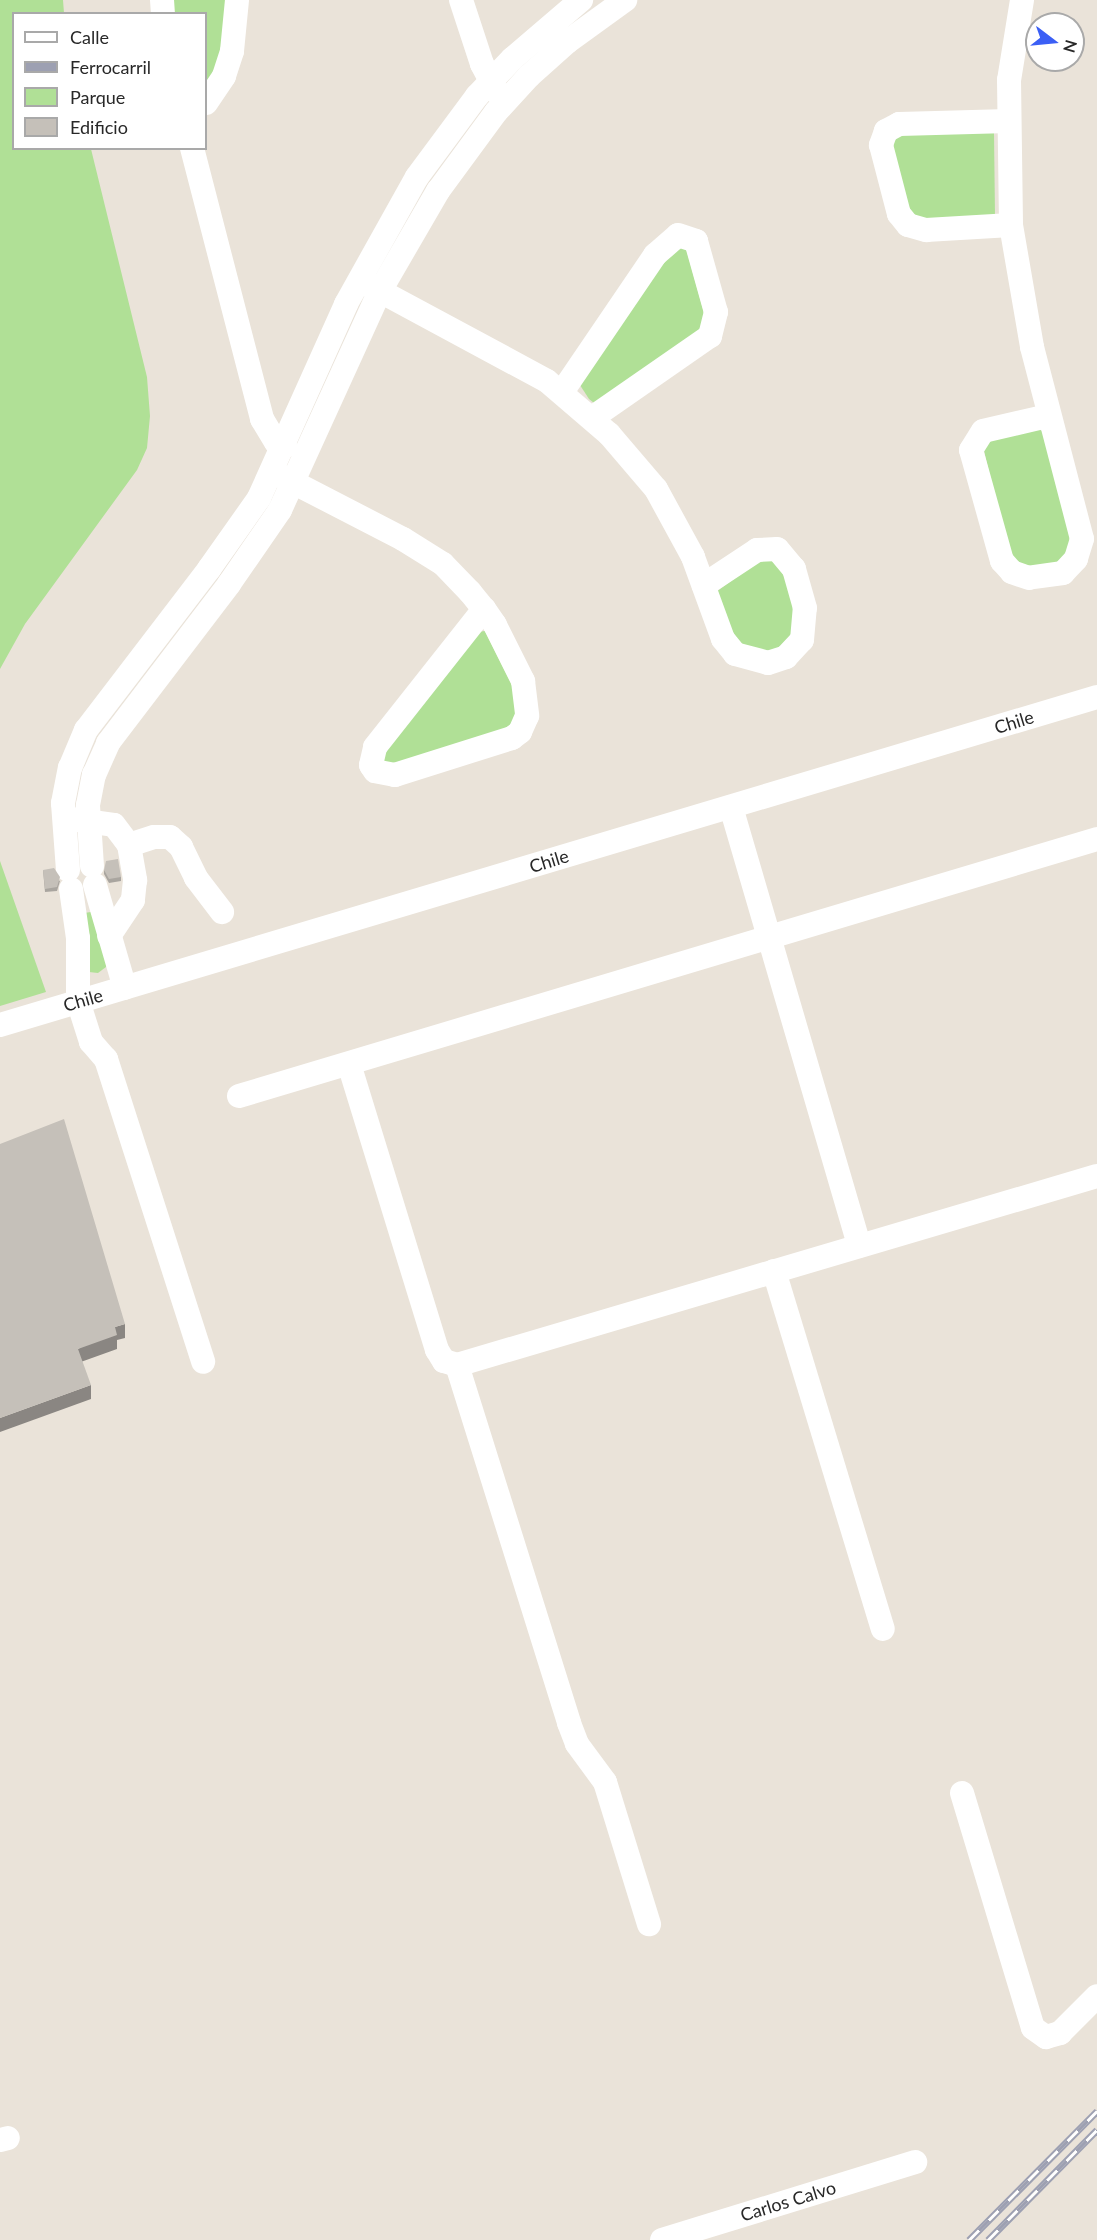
<!DOCTYPE html>
<style>
body{margin:0}
#map{position:relative;width:1097px;height:2240px;overflow:hidden;background:#eae3d9;font-family:Lato,sans-serif}
div>[style]{position:absolute}
.green>*{inset:0;background:#b0e096}
.minor>*{height:24px;margin:-12px;padding:0 12px;transform-origin:12px;border-radius:12px;background:#fff}
.rail>*{height:7px;margin-top:-3.5px;transform-origin:0;background:repeating-linear-gradient(90deg,#fff 0 14px,#9da0b2 0 28px);box-sizing:border-box;border-block:2px solid #9da0b2}
.wall>*{inset:0;background:#a9a59f}
.shaded-wall>*{inset:0;background:#8a8682}
.building>*{inset:0;background:#c5c0b9}
span{translate:-50% -50%;white-space:nowrap;text-align:center;line-height:1.15;-webkit-text-stroke:6px #fff;paint-order:stroke}
.street-label{font-size:18px;color:#282828}
.legend{position:absolute;left:12px;top:12px;width:195px;height:138px;box-sizing:border-box;background:#fff;border:2px solid #a9a9a9;margin:0;padding:8px 10px;list-style:none;font-size:18px;color:#282828}
.legend li{display:flex;align-items:center;gap:12px;height:30px}
.legend b{width:30px;border:2px solid #a9a9a9}
.north{position:absolute;left:1025px;top:12px;width:60px;height:60px;box-sizing:border-box;background:#fff;border:2px solid #a9a9a9;border-radius:50%;rotate:106deg;font-size:16px;font-weight:700;line-height:24px;text-align:center;color:#282828}
.north::after{content:'';display:block;margin:auto;width:21px;height:27px;background:#3b5ff5;clip-path:polygon(50% 0,100% 100%,50% 72%,0 100%)}
</style>
<div id="map">
<div class="green">
<i style="clip-path:polygon(0 0,63px 0,64px 13px,14px 14px,14px 148px,91px 149px,147px 377px,150px 416px,147px 448px,137px 470px,25px 624px,0 669px)"></i>
<i style="clip-path:polygon(169px 0,230px 0,229px 32px,206px 94px,206px 14px,171px 13px)"></i>
<i style="clip-path:polygon(893px 133px,994px 133px,995px 216px,909px 220px,888px 138px)"></i>
<i style="clip-path:polygon(684px 241px,708px 327px,594px 403px,589px 399px,578px 382px,666px 248px)"></i>
<i style="clip-path:polygon(1039px 429px,1046px 434px,1075px 545px,1049px 573px,1009px 559px,982px 442px)"></i>
<i style="clip-path:polygon(765px 556px,784px 566px,798px 627px,771px 656px,733px 643px,716px 592px)"></i>
<i style="clip-path:polygon(485px 631px,520px 701px,510px 730px,384px 766px,381px 750px,477px 632px)"></i>
<i style="clip-path:polygon(0 861px,46px 992px,0 1006px)"></i>
<i style="clip-path:polygon(91px 912px,107px 959px,106px 967px,98px 973px,89px 972px,84px 913px)"></i>
</div>
<div class="minor">
<i style="left:162px;top:0;width:14px;rotate:86deg"></i>
<i style="left:461px;top:0;width:67px;rotate:71.8deg"></i>
<i style="left:482px;top:64px;width:32px;rotate:62deg"></i>
<i style="left:1022px;top:0;width:81px;rotate:99.2deg"></i>
<i style="left:1009px;top:80px;width:145px;rotate:89.2deg"></i>
<i style="left:1011px;top:225px;width:124px;rotate:80.2deg"></i>
<i style="left:1032px;top:347px;width:198px;rotate:75.4deg"></i>
<i style="left:1082px;top:539px;width:21px;rotate:107deg"></i>
<i style="left:1076px;top:559px;width:19px;rotate:133deg"></i>
<i style="left:1063px;top:573px;width:34px;rotate:172deg"></i>
<i style="left:1029px;top:578px;width:18px;rotate:-161deg"></i>
<i style="left:1012px;top:572px;width:15px;rotate:-132deg"></i>
<i style="left:1002px;top:561px;width:115px;rotate:-105.6deg"></i>
<i style="left:971px;top:450px;width:22px;rotate:-58deg"></i>
<i style="left:983px;top:431px;width:67px;rotate:-13deg"></i>
<i style="left:206px;top:103px;width:32px;rotate:-56deg"></i>
<i style="left:224px;top:76px;width:26px;rotate:-72deg"></i>
<i style="left:232px;top:51px;width:51px;rotate:-84.4deg"></i>
<i style="left:1009px;top:121px;width:110px;rotate:178.4deg"></i>
<i style="left:899px;top:124px;width:15px;rotate:152deg"></i>
<i style="left:886px;top:131px;width:15px;rotate:110deg"></i>
<i style="left:881px;top:145px;width:71px;rotate:75.4deg"></i>
<i style="left:899px;top:214px;width:14px;rotate:51deg"></i>
<i style="left:908px;top:225px;width:19px;rotate:16deg"></i>
<i style="left:926px;top:230px;width:85px;rotate:-3.4deg"></i>
<i style="left:192px;top:148px;width:280px;rotate:75.5deg"></i>
<i style="left:262px;top:419px;width:27px;rotate:59deg"></i>
<i style="left:276px;top:442px;width:10px;rotate:24deg"></i>
<i style="left:367px;top:284px;width:204px;rotate:28.3deg"></i>
<i style="left:547px;top:381px;width:82px;rotate:40.5deg"></i>
<i style="left:609px;top:434px;width:72px;rotate:49.5deg"></i>
<i style="left:656px;top:489px;width:77px;rotate:61.4deg"></i>
<i style="left:693px;top:557px;width:87px;rotate:69.9deg"></i>
<i style="left:723px;top:639px;width:19px;rotate:51deg"></i>
<i style="left:735px;top:654px;width:34px;rotate:15deg"></i>
<i style="left:768px;top:663px;width:19px;rotate:-18deg"></i>
<i style="left:786px;top:657px;width:23px;rotate:-47deg"></i>
<i style="left:802px;top:640px;width:32px;rotate:-85deg"></i>
<i style="left:805px;top:608px;width:41px;rotate:-105.8deg"></i>
<i style="left:794px;top:569px;width:26px;rotate:-130deg"></i>
<i style="left:777px;top:549px;width:20px;rotate:177deg"></i>
<i style="left:757px;top:550px;width:64px;rotate:146.6deg"></i>
<i style="left:562px;top:392px;width:166px;rotate:-55.8deg"></i>
<i style="left:655px;top:255px;width:30px;rotate:-41deg"></i>
<i style="left:678px;top:235px;width:19px;rotate:18deg"></i>
<i style="left:696px;top:241px;width:74px;rotate:74.3deg"></i>
<i style="left:716px;top:312px;width:25px;rotate:104deg"></i>
<i style="left:710px;top:336px;width:144px;rotate:145.2deg"></i>
<i style="left:281px;top:476px;width:137px;rotate:27.3deg"></i>
<i style="left:403px;top:539px;width:47px;rotate:32deg"></i>
<i style="left:443px;top:564px;width:39px;rotate:46deg"></i>
<i style="left:470px;top:592px;width:22px;rotate:51deg"></i>
<i style="left:484px;top:609px;width:19px;rotate:55deg"></i>
<i style="left:495px;top:625px;width:63px;rotate:63.4deg"></i>
<i style="left:523px;top:681px;width:35px;rotate:83deg"></i>
<i style="left:527px;top:716px;width:17px;rotate:114deg"></i>
<i style="left:520px;top:732px;width:10px;rotate:143deg"></i>
<i style="left:512px;top:738px;width:123px;rotate:162.5deg"></i>
<i style="left:395px;top:775px;width:20px;rotate:-169deg"></i>
<i style="left:375px;top:771px;width:7px;rotate:-124deg"></i>
<i style="left:371px;top:765px;width:18px;rotate:-77deg"></i>
<i style="left:375px;top:747px;width:176px;rotate:-51.7deg"></i>
<i style="left:731px;top:807px;width:457px;rotate:73.7deg"></i>
<i style="left:71px;top:819px;width:43px;rotate:7.9deg"></i>
<i style="left:114px;top:825px;width:25px;rotate:53deg"></i>
<i style="left:129px;top:845px;width:36px;rotate:80deg"></i>
<i style="left:135px;top:880px;width:20px;rotate:96deg"></i>
<i style="left:133px;top:900px;width:43px;rotate:123.7deg"></i>
<i style="left:129px;top:845px;width:26px;rotate:-18deg"></i>
<i style="left:154px;top:837px;width:16px"></i>
<i style="left:170px;top:837px;width:15px;rotate:42deg"></i>
<i style="left:181px;top:847px;width:34px;rotate:64deg"></i>
<i style="left:196px;top:878px;width:43px;rotate:52.6deg"></i>
<i style="left:92px;top:866px;width:61px;rotate:-93.8deg"></i>
<i style="left:88px;top:805px;width:31px;rotate:-79deg"></i>
<i style="left:94px;top:775px;width:35px;rotate:-66deg"></i>
<i style="left:108px;top:743px;width:200px;rotate:-52.7deg"></i>
<i style="left:229px;top:584px;width:90px;rotate:-55.4deg"></i>
<i style="left:280px;top:510px;width:241px;rotate:-65.5deg"></i>
<i style="left:380px;top:291px;width:116px;rotate:-59.9deg"></i>
<i style="left:438px;top:191px;width:98px;rotate:-53.7deg"></i>
<i style="left:496px;top:112px;width:49px;rotate:-47.5deg"></i>
<i style="left:529px;top:76px;width:51px;rotate:-41.8deg"></i>
<i style="left:567px;top:42px;width:72px;rotate:-35.9deg"></i>
<i style="left:68px;top:870px;width:67px;rotate:-94.3deg"></i>
<i style="left:63px;top:803px;width:36px;rotate:-79deg"></i>
<i style="left:70px;top:768px;width:41px;rotate:-67.2deg"></i>
<i style="left:86px;top:730px;width:203px;rotate:-52.6deg"></i>
<i style="left:209px;top:569px;width:87px;rotate:-54.8deg"></i>
<i style="left:259px;top:498px;width:213px;rotate:-65.8deg"></i>
<i style="left:346px;top:304px;width:145px;rotate:-60.8deg"></i>
<i style="left:417px;top:177px;width:101px;rotate:-53.5deg"></i>
<i style="left:477px;top:96px;width:51px;rotate:-46.6deg"></i>
<i style="left:512px;top:59px;width:91px;rotate:-40.5deg"></i>
<i style="left:95px;top:885px;width:107px;rotate:73.8deg"></i>
<i style="left:71px;top:889px;width:49px;rotate:81.9deg"></i>
<i style="left:78px;top:938px;width:63px;rotate:90deg"></i>
<i style="left:78px;top:1001px;width:43px;rotate:72.4deg"></i>
<i style="left:91px;top:1042px;width:23px;rotate:49deg"></i>
<i style="left:106px;top:1059px;width:318px;rotate:72.2deg"></i>
<i style="left:0;top:1025px;width:1145px;rotate:-16.65deg"></i>
<i style="left:349px;top:1064px;width:299px;rotate:72.9deg"></i>
<i style="left:437px;top:1350px;width:13px;rotate:58deg"></i>
<i style="left:444px;top:1361px;width:14px;rotate:17deg"></i>
<i style="left:457px;top:1365px;width:667px;rotate:-16.45deg"></i>
<i style="left:239px;top:1096px;width:896px;rotate:-16.67deg"></i>
<i style="left:774px;top:1271px;width:374px;rotate:73.1deg"></i>
<i style="left:457px;top:1365px;width:375px;rotate:72.6deg"></i>
<i style="left:569px;top:1723px;width:22px;rotate:69deg"></i>
<i style="left:577px;top:1744px;width:47px;rotate:53.6deg"></i>
<i style="left:605px;top:1782px;width:149px;rotate:72.8deg"></i>
<i style="left:962px;top:1793px;width:245px;rotate:73.2deg"></i>
<i style="left:1033px;top:2028px;width:16px;rotate:35deg"></i>
<i style="left:1046px;top:2037px;width:15px;rotate:-16deg"></i>
<i style="left:1060px;top:2033px;width:52px;rotate:-45deg"></i>
<i style="left:0;top:2140px;width:8px;rotate:-14deg"></i>
<i style="left:662px;top:2240px;width:265px;rotate:-17.1deg"></i>
</div>
<div class="rail">
<i style="left:969px;top:2240px;width:182px;rotate:-45.2deg"></i>
<i style="left:988px;top:2240px;width:155px;rotate:-45.3deg"></i>
</div>
<div class="wall">
<i style="clip-path:polygon(43px 870px,60px 881px,57px 891px,45px 892px)"></i>
<i style="clip-path:polygon(104px 870px,121px 877px,121px 881px,109px 883px,104px 874px)"></i>
</div>
<div class="shaded-wall">
<i style="clip-path:polygon(125px 1324px,125px 1338px,117px 1340px,117px 1349px,78px 1363px,78px 1349px,115px 1327px)"></i>
<i style="clip-path:polygon(91px 1385px,91px 1399px,0 1432px,0 1418px)"></i>
</div>
<div class="building">
<i style="clip-path:polygon(118px 859px,121px 877px,109px 879px,104px 870px,106px 861px)"></i>
<i style="clip-path:polygon(54px 868px,60px 877px,57px 887px,45px 889px,43px 870px)"></i>
<i style="clip-path:polygon(64px 1119px,125px 1324px,115px 1327px,117px 1335px,78px 1349px,91px 1385px,0 1418px,0 1144px)"></i>
</div>
<div class="street-label">
<span style="left:1014px;top:722px;rotate:-17deg">Chile</span>
<span style="left:549px;top:861px;rotate:-17deg">Chile</span>
<span style="left:83px;top:1000px;rotate:-16deg">Chile</span>
<span style="left:788px;top:2201px;rotate:-17deg">Carlos Calvo</span>
</div>
<ul class="legend">
<li><b style="height:8px;background:#fff"></b>Calle</li>
<li><b style="height:8px;background:#9da0b2"></b>Ferrocarril</li>
<li><b style="height:16px;background:#b0e096"></b>Parque</li>
<li><b style="height:16px;background:#c5c0b9"></b>Edificio</li>
</ul>
<div class="north">N</div>
</div>
